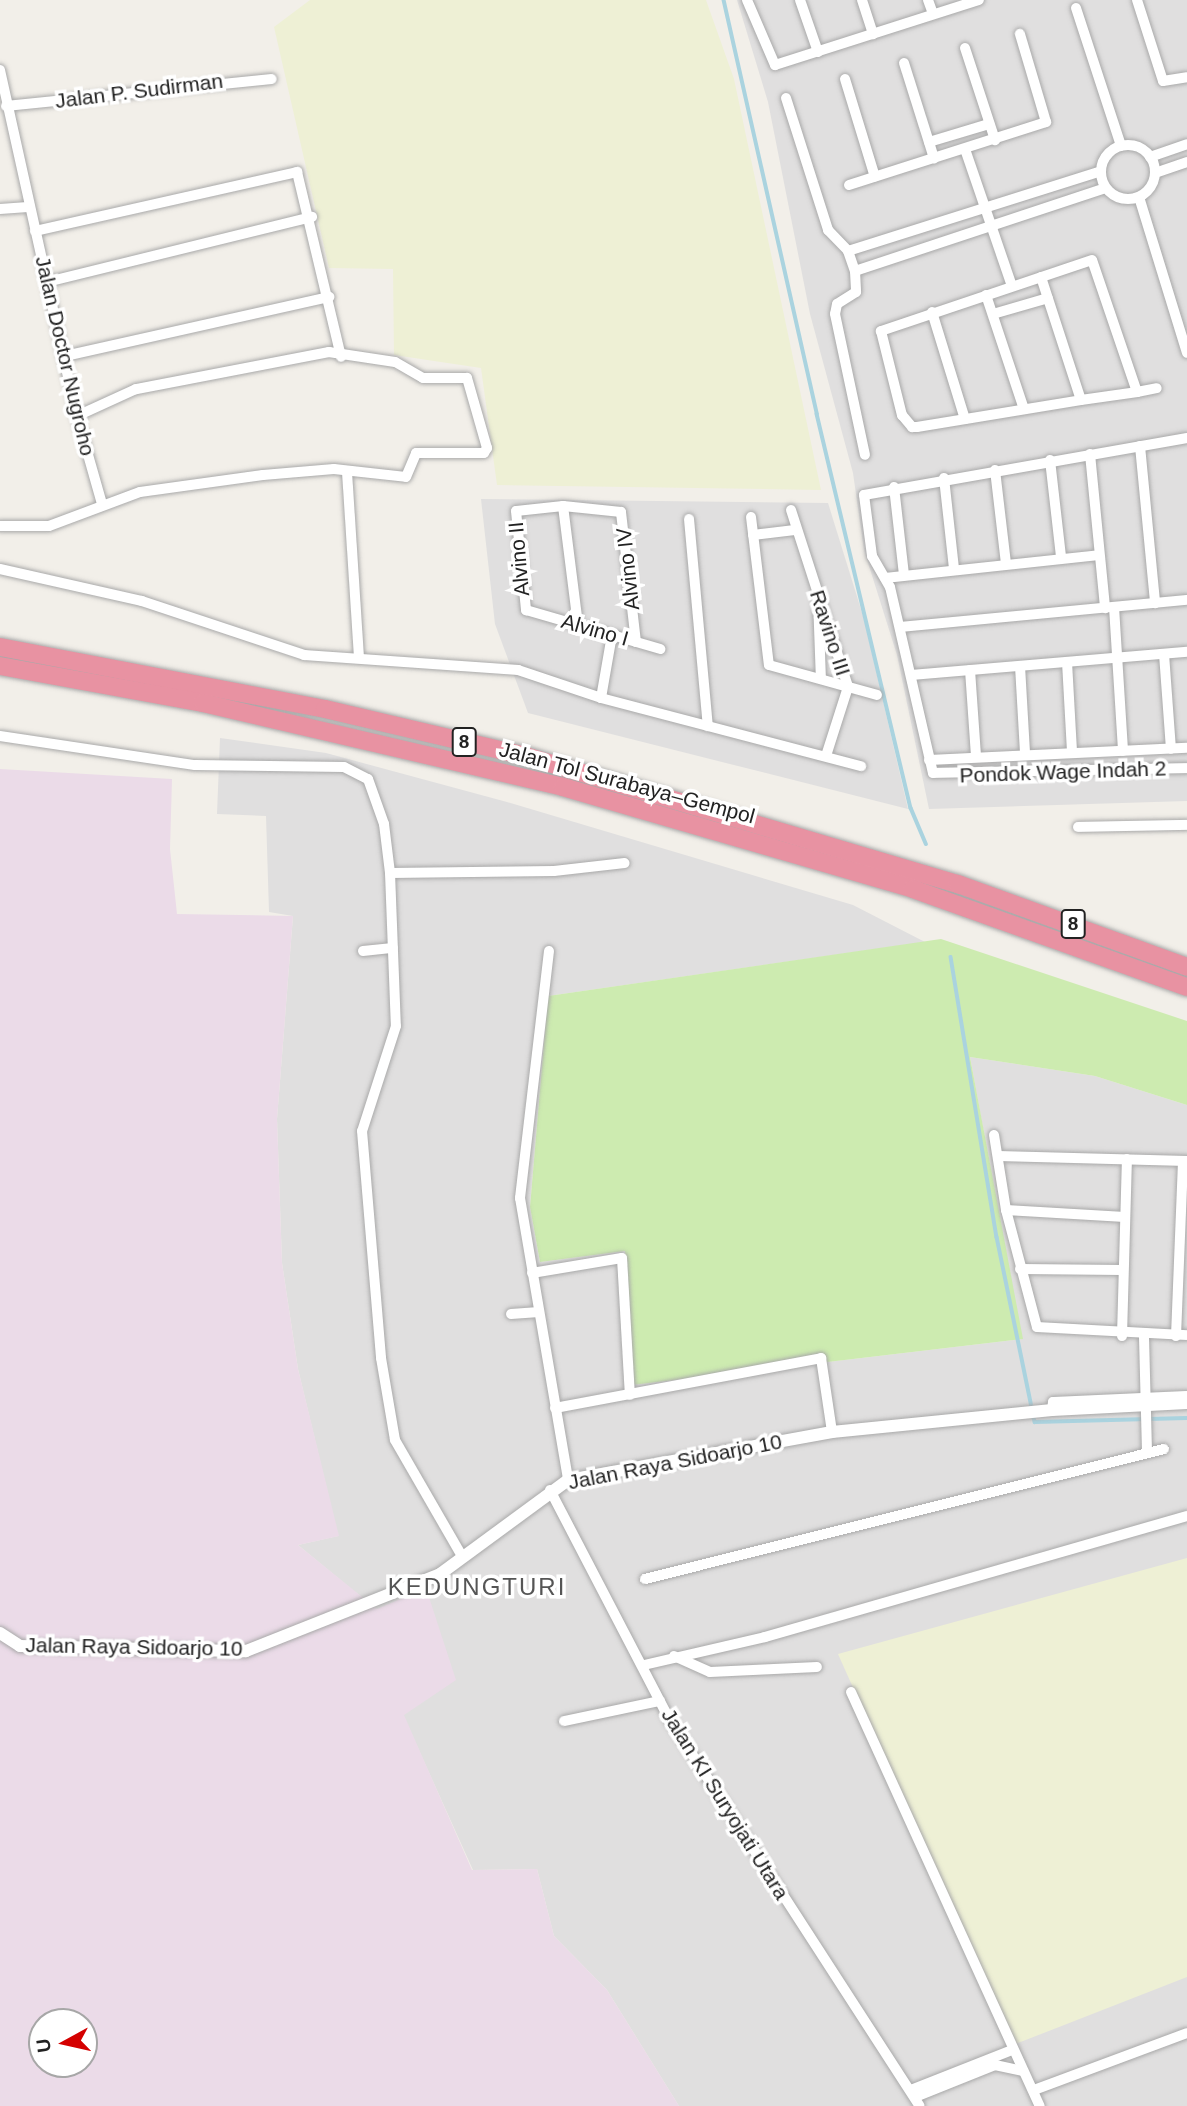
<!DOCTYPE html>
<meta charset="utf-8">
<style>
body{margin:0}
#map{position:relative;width:1187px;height:2106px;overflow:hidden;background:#f2efe9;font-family:Arial,sans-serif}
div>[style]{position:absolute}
.residential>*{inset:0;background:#e0dfdf}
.industrial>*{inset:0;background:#ebdbe8}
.farmland>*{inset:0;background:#eef0d5}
.grass>*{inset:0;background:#cdebb0}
.stream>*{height:3.5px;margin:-1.75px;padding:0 1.75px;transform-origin:1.75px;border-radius:1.75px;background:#aad3df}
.roads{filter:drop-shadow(0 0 2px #a9a9a9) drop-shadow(0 0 2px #a9a9a9)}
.minor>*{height:10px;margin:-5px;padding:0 5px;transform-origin:5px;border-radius:5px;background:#fff}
.minor>.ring{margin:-5px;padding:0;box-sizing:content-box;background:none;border:10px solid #fff;border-radius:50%}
.tertiary>*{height:12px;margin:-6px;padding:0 6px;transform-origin:6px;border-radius:6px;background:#fff}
.motorway>*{height:18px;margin:-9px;padding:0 9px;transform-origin:9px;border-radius:9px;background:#e892a2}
span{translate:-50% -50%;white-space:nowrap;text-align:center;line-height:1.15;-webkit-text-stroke:7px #fff;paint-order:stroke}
.shield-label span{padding:2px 5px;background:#fff;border:2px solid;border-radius:5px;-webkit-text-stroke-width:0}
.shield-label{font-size:19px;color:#222;font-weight:700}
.street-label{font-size:21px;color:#222}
.quarter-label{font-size:24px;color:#555;letter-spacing:2px}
.north{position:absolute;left:28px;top:2008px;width:70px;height:70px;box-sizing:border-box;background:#fff;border:2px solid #a7a7a7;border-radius:50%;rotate:262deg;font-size:19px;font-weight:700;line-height:28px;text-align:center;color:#222}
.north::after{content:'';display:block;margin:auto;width:24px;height:32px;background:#d40000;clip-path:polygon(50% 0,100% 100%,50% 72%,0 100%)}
</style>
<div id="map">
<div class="residential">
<i style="clip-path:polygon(737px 0,1187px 0,1187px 801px,929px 809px,897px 655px,864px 550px,853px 473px,810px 314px,768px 102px)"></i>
<i style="clip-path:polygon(481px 499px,828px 503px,864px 619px,908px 809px,528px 713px,495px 624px)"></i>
<i style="clip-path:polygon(220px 738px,326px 753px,507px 802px,853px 905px,925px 942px,548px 996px,530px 1207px,540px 1262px,625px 1251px,632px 1385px,1022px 1339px,970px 1057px,1095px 1076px,1187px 1105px,1187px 2106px,679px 2106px,607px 1990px,554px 1936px,537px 1869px,473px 1870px,403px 1715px,426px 1589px,377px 1610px,298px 1545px,338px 1536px,298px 1369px,282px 1263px,277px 1119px,293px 916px,269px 912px,266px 816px,217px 814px)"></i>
</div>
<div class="industrial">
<i style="clip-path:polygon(evenodd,0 769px,172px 779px,170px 849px,177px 914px,293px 916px,277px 1119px,282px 1263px,298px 1369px,339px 1536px,298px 1545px,377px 1609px,426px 1588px,456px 1680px,404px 1715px,472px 1870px,537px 1869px,554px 1936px,607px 1990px,679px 2106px,0 2106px,0 769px,42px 2022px,84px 2022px,84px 2064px,42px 2064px,42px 2022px)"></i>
</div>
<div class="farmland">
<i style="clip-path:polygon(310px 0,706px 0,734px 79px,821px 490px,497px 485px,481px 368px,394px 355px,393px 269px,329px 268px,274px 27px)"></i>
<i style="clip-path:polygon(1187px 1558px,1187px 1977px,1013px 2045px,838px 1654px)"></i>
</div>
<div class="grass">
<i style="clip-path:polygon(941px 939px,1187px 1021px,1187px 1105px,1095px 1076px,970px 1057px,1023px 1339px,632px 1385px,625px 1251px,540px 1262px,530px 1207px,548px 996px)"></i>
</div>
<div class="stream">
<i style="left:724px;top:0;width:424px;rotate:77.3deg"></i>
<i style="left:817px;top:414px;width:405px;rotate:76.6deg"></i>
<i style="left:911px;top:808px;width:39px;rotate:67deg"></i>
<i style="left:951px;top:957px;width:284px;rotate:80.7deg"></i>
<i style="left:997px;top:1237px;width:189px;rotate:78.4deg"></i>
<i style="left:1035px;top:1422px;width:152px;rotate:-1.5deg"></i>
</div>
<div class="roads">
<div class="minor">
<i style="left:747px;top:0;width:71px;rotate:66.7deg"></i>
<i style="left:775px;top:65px;width:214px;rotate:-17.7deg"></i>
<i style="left:800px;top:0;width:55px;rotate:70.9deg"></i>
<i style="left:862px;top:0;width:36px;rotate:72deg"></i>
<i style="left:928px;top:0;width:15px;rotate:70deg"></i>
<i style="left:1137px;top:0;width:85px;rotate:72.2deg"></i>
<i style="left:1163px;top:81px;width:24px;rotate:-9deg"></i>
<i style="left:1076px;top:8px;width:145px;rotate:71.9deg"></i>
<i style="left:965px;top:48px;width:97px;rotate:71.9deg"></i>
<i style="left:904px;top:63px;width:100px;rotate:72.5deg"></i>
<i style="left:0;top:70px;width:354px;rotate:77.5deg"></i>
<i style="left:77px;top:416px;width:91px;rotate:74.1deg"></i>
<i style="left:845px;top:79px;width:102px;rotate:73deg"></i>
<i style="left:786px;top:98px;width:139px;rotate:72.3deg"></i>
<i style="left:828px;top:230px;width:29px;rotate:46deg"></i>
<i style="left:848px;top:251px;width:21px;rotate:71deg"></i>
<i style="left:855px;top:271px;width:21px;rotate:87deg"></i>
<i style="left:856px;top:292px;width:22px;rotate:148deg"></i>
<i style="left:837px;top:304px;width:10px;rotate:101deg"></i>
<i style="left:835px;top:314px;width:144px;rotate:78deg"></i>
<i style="left:6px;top:106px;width:267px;rotate:-5.8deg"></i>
<i style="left:929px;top:142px;width:63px;rotate:-16.7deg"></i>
<i class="ring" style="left:1101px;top:145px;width:44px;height:44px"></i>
<i style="left:965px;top:149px;width:145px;rotate:71.1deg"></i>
<i style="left:1150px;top:157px;width:39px;rotate:-19deg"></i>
<i style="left:1155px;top:173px;width:34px;rotate:-19deg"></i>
<i style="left:849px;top:185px;width:207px;rotate:-17.7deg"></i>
<i style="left:1046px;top:122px;width:92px;rotate:-106.5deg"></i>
<i style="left:1139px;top:197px;width:163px;rotate:72.9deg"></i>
<i style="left:0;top:209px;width:28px;rotate:-4deg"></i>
<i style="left:35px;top:231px;width:269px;rotate:-12.7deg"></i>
<i style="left:297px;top:172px;width:190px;rotate:76.6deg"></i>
<i style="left:848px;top:251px;width:265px;rotate:-17.5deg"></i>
<i style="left:855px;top:271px;width:264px;rotate:-18.3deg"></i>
<i style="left:1041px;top:277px;width:129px;rotate:72deg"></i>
<i style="left:47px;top:282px;width:273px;rotate:-13.8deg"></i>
<i style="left:986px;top:295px;width:120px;rotate:71.6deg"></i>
<i style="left:932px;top:312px;width:112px;rotate:72.9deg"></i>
<i style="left:993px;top:314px;width:57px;rotate:-16.2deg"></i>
<i style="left:65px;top:356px;width:271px;rotate:-12.6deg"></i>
<i style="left:1137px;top:392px;width:139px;rotate:-108.8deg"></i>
<i style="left:1092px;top:260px;width:223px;rotate:161.4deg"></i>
<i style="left:881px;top:331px;width:87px;rotate:76deg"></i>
<i style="left:902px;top:415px;width:16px;rotate:50deg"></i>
<i style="left:912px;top:427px;width:5px"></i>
<i style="left:917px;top:427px;width:166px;rotate:-9.3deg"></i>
<i style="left:1081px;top:400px;width:57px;rotate:-8.1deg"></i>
<i style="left:1137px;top:392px;width:20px;rotate:-11deg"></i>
<i style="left:1187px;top:438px;width:328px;rotate:170deg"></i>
<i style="left:864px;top:495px;width:62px;rotate:82.5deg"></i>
<i style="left:872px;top:556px;width:36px;rotate:60deg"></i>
<i style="left:890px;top:587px;width:191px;rotate:77deg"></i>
<i style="left:933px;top:773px;width:254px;rotate:-1.1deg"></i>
<i style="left:1140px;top:446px;width:158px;rotate:84.5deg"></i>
<i style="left:1090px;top:454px;width:155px;rotate:84.4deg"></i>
<i style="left:1050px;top:460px;width:98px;rotate:83.5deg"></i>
<i style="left:995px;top:470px;width:95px;rotate:83.3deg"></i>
<i style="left:347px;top:472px;width:186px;rotate:86.3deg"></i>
<i style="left:944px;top:478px;width:92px;rotate:83.7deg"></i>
<i style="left:894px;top:487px;width:89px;rotate:83.5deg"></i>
<i style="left:563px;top:506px;width:120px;rotate:82.8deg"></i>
<i style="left:791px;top:510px;width:186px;rotate:72.1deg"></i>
<i style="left:848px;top:687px;width:72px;rotate:107.7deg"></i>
<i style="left:751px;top:517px;width:149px;rotate:83.1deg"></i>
<i style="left:769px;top:665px;width:112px;rotate:15.5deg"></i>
<i style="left:689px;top:519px;width:208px;rotate:84.8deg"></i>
<i style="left:0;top:526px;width:49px"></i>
<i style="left:49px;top:526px;width:97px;rotate:-20.5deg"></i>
<i style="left:140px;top:492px;width:124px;rotate:-7.9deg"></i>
<i style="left:263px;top:475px;width:71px;rotate:-4.8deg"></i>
<i style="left:334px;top:469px;width:72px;rotate:6.3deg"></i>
<i style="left:406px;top:477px;width:26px;rotate:-67deg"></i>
<i style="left:416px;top:453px;width:68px"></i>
<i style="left:484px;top:453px;width:6px;rotate:-59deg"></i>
<i style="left:487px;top:448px;width:73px;rotate:-105.9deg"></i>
<i style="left:467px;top:378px;width:44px;rotate:180deg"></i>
<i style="left:423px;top:378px;width:32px;rotate:-150deg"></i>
<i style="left:395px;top:362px;width:67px;rotate:-171.4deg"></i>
<i style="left:329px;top:352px;width:197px;rotate:169.1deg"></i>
<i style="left:136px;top:389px;width:65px;rotate:155.4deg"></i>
<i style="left:753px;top:535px;width:42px;rotate:-6.8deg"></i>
<i style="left:0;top:569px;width:146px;rotate:12.7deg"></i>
<i style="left:142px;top:601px;width:171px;rotate:18.4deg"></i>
<i style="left:304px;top:655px;width:215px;rotate:4deg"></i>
<i style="left:518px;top:670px;width:88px;rotate:18.6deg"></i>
<i style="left:601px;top:698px;width:269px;rotate:14.7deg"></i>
<i style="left:885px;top:578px;width:215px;rotate:-6.1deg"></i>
<i style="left:818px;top:599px;width:80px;rotate:87.9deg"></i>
<i style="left:1114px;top:607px;width:144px;rotate:86.4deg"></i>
<i style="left:900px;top:627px;width:288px;rotate:-5.4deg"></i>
<i style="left:636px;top:642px;width:131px;rotate:-96.6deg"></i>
<i style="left:621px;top:512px;width:58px;rotate:-174.1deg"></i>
<i style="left:563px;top:506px;width:47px;rotate:173.9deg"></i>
<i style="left:516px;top:511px;width:100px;rotate:84.2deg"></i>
<i style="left:526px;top:610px;width:140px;rotate:16.2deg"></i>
<i style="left:1164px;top:654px;width:95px;rotate:85.8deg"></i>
<i style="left:1067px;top:662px;width:90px;rotate:86.8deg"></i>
<i style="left:1020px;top:666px;width:88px;rotate:86.7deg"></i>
<i style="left:970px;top:670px;width:86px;rotate:86deg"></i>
<i style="left:911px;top:675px;width:277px;rotate:-4.8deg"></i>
<i style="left:601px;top:698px;width:64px;rotate:-80.1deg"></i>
<i style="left:0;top:736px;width:197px;rotate:8.5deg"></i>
<i style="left:195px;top:765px;width:149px;rotate:0.8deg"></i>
<i style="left:344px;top:767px;width:27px;rotate:27deg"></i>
<i style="left:368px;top:779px;width:48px;rotate:70.4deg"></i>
<i style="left:384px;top:824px;width:49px;rotate:83deg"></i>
<i style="left:390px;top:873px;width:153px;rotate:87.8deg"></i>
<i style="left:396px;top:1026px;width:110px;rotate:107.9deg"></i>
<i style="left:362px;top:1131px;width:228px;rotate:85.2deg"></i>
<i style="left:381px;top:1358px;width:83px;rotate:80.3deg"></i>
<i style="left:395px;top:1440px;width:134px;rotate:60deg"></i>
<i style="left:929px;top:760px;width:258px;rotate:-2.7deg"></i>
<i style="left:1078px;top:827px;width:109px;rotate:-1.1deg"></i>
<i style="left:390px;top:873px;width:164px;rotate:-0.7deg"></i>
<i style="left:554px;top:871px;width:71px;rotate:-6.4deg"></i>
<i style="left:363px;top:951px;width:30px;rotate:-6deg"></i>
<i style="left:549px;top:951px;width:249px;rotate:96.7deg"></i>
<i style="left:520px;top:1198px;width:286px;rotate:80.3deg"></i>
<i style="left:994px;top:1135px;width:76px;rotate:80.9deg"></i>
<i style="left:1006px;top:1210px;width:121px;rotate:75.2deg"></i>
<i style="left:1037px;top:1327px;width:150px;rotate:3.1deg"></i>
<i style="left:998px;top:1156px;width:189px;rotate:1.5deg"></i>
<i style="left:1006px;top:1210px;width:119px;rotate:3.4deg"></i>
<i style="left:1020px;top:1269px;width:103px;rotate:0.6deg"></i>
<i style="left:532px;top:1273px;width:91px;rotate:-9.5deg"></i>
<i style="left:622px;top:1258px;width:137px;rotate:86.7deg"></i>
<i style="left:511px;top:1314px;width:28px;rotate:-4deg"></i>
<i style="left:1122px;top:1336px;width:177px;rotate:-88.4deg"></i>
<i style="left:1176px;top:1336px;width:175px;rotate:-87.7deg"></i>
<i style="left:1144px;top:1337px;width:116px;rotate:88.5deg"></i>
<i style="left:555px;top:1408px;width:271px;rotate:-10.6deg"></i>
<i style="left:821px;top:1358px;width:75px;rotate:81.5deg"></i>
<i style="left:1052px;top:1410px;width:8px;rotate:-83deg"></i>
<i style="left:1053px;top:1402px;width:134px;rotate:-2.6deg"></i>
<i style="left:550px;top:1490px;width:256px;rotate:62.5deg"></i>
<i style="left:668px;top:1717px;width:463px;rotate:57.1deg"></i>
<i style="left:645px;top:1579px;width:535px;rotate:-14.06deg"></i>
<i style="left:674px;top:1656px;width:39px;rotate:24deg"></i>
<i style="left:710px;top:1672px;width:107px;rotate:-2.7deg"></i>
<i style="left:644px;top:1665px;width:124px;rotate:-13deg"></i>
<i style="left:765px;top:1637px;width:439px;rotate:-16deg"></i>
<i style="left:851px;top:1692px;width:455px;rotate:65.5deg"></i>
<i style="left:564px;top:1721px;width:98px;rotate:-11.8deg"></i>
<i style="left:911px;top:2090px;width:109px;rotate:-21.6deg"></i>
<i style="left:1034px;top:2090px;width:163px;rotate:-20.4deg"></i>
<i style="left:915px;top:2097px;width:86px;rotate:-21.8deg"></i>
<i style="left:995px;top:2065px;width:29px;rotate:12deg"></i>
</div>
<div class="tertiary">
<i style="left:0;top:1633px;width:24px;rotate:33deg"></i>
<i style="left:20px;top:1646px;width:226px;rotate:1.3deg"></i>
<i style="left:246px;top:1651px;width:209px;rotate:-21.6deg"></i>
<i style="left:440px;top:1574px;width:159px;rotate:-36.3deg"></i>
<i style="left:568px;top:1480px;width:268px;rotate:-10.3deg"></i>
<i style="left:832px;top:1432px;width:221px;rotate:-5.7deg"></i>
<i style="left:1052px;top:1410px;width:135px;rotate:-3deg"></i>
</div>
<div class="motorway">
<i style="left:0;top:647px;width:331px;rotate:10.8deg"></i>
<i style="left:325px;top:709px;width:205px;rotate:13.2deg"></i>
<i style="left:525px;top:756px;width:452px;rotate:16.5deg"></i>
<i style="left:958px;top:884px;width:244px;rotate:19.9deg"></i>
<i style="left:0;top:666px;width:206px;rotate:10.3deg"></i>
<i style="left:203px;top:703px;width:370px;rotate:13.1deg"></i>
<i style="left:563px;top:787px;width:365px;rotate:16.2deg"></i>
<i style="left:913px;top:889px;width:291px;rotate:19.7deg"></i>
</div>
</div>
<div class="shield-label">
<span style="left:464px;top:742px">8</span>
<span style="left:1073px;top:924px">8</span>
</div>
<div class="street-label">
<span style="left:139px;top:91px;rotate:-7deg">Jalan P. Sudirman</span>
<span style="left:65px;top:356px;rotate:77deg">Jalan Doctor Nugroho</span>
<span style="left:519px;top:559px;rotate:-95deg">Alvino II</span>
<span style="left:628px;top:569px;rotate:-96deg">Alvino IV</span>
<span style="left:595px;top:630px;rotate:16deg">Alvino I</span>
<span style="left:830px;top:633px;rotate:72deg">Ravino III</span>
<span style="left:1063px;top:772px;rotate:-2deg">Pondok Wage Indah 2</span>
<span style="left:627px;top:783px;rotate:15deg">Jalan Tol Surabaya–Gempol</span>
<span style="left:675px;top:1462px;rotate:-11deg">Jalan Raya Sidoarjo 10</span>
<span style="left:134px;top:1647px;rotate:1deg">Jalan Raya Sidoarjo 10</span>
<span style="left:725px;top:1804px;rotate:58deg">Jalan KI Suryojati Utara</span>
</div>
<div class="quarter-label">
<span style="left:477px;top:1587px">KEDUNGTURI</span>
</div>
<div class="north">U</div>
</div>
